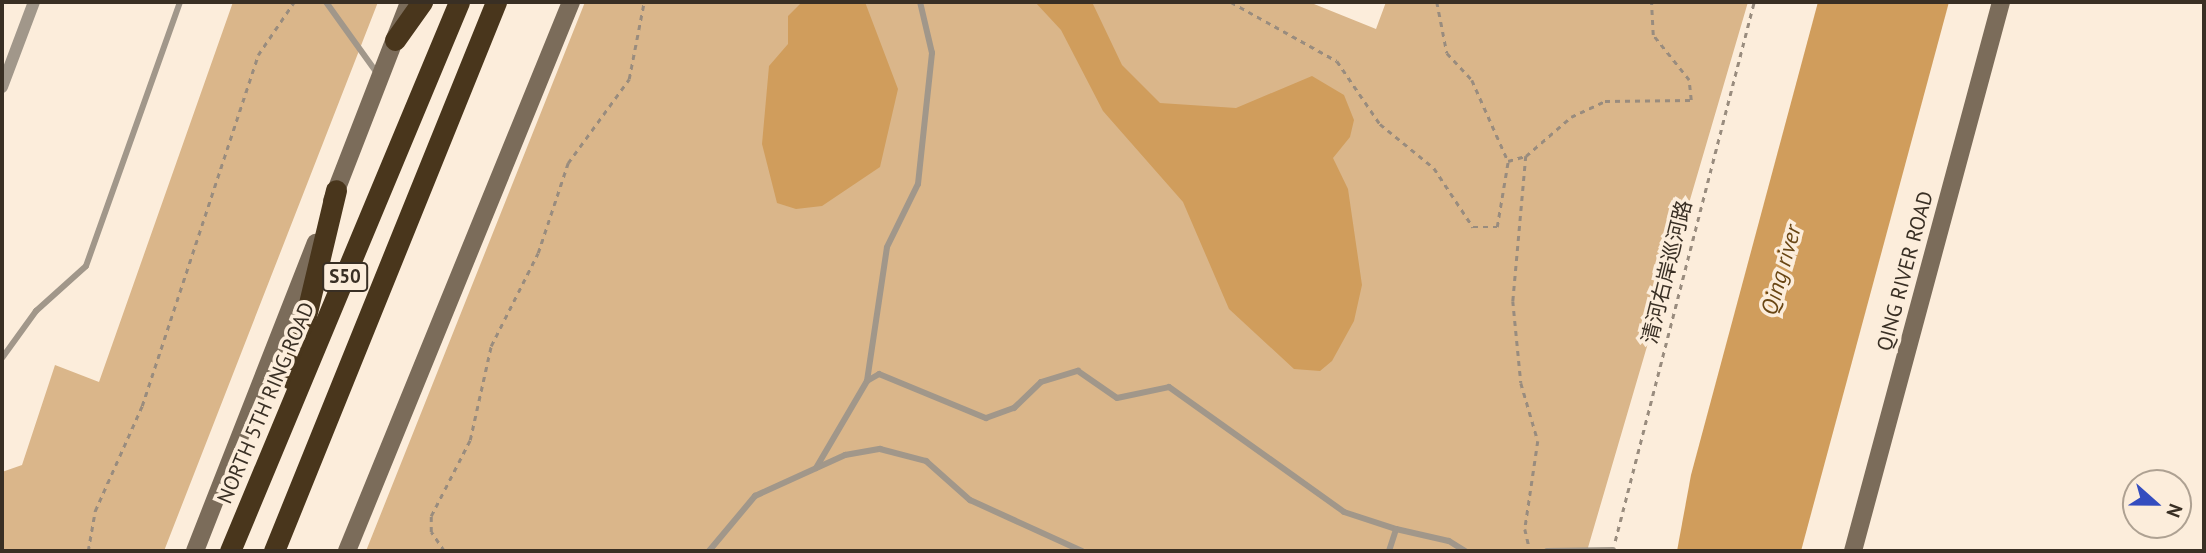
<!DOCTYPE html>
<meta charset="utf-8">
<style>
body{margin:0}
#map{position:relative;width:2206px;height:553px;overflow:hidden;background:#fceddb;font-family:"PT Sans","Noto Sans SC",sans-serif}
div>[style]{position:absolute}
.green>*{inset:0;background:#dab68a}
.water>*{inset:0;background:#d09d5c}
.path>*{height:2.5px;margin-top:-1.25px;transform-origin:0;background:repeating-linear-gradient(90deg,#998c7e 0 5px,transparent 0 10px)}
.lane>*{height:6px;margin:-3px;padding:0 3px;transform-origin:3px;border-radius:3px;background:#a1978a}
.street>*{height:12px;margin:-6px;padding:0 6px;transform-origin:6px;border-radius:6px;background:#a1978a}
.secondary>*{height:18px;margin:-9px;padding:0 9px;transform-origin:9px;border-radius:9px;background:#7b6c5a}
.highway>*{height:21px;margin:-10.5px;padding:0 10.5px;transform-origin:10.5px;border-radius:10.5px;background:#49361c}
span{translate:-50% -50%;white-space:nowrap;text-align:center;line-height:1.15;-webkit-text-stroke:7px #fceddb;paint-order:stroke}
.shield-label span{padding:2px 5px;background:#fceddb;border:2px solid;border-radius:5px;-webkit-text-stroke-width:0}
.shield-label{font-size:19px;color:#392f24;font-weight:700}
.street-label{font-size:21px;color:#392f24}
.water-label{font-size:23px;color:#694614;font-style:italic}
.frame{position:absolute;inset:0;border:4px solid #392f24;pointer-events:none}
.north{position:absolute;left:2122px;top:469px;width:70px;height:70px;box-sizing:border-box;background:#fceddb;border:2px solid #aea192;border-radius:50%;rotate:111deg;font-size:19px;font-weight:700;line-height:28px;text-align:center;color:#392f24}
.north::after{content:'';display:block;margin:auto;width:24px;height:32px;background:#344dbf;clip-path:polygon(50% 0,100% 100%,50% 72%,0 100%)}
</style>
<div id="map">
<div class="green">
<i style="clip-path:polygon(233px 2px,378px 2px,164px 551px,2px 551px,2px 472px,22px 465px,55px 365px,99px 382px)"></i>
<i style="clip-path:polygon(585px 2px,1309px 2px,1376px 29px,1386px 2px,1748px 2px,1587px 551px,366px 551px)"></i>
</div>
<div class="water">
<i style="clip-path:polygon(802px 2px,865px 2px,898px 89px,880px 167px,822px 206px,796px 209px,777px 203px,762px 144px,769px 66px,788px 44px,788px 16px)"></i>
<i style="clip-path:polygon(1035px 2px,1092px 2px,1122px 65px,1160px 103px,1236px 108px,1312px 76px,1344px 95px,1354px 120px,1350px 137px,1333px 158px,1348px 189px,1362px 285px,1354px 321px,1332px 361px,1320px 371px,1294px 369px,1229px 309px,1183px 202px,1103px 111px,1061px 30px)"></i>
<i style="clip-path:polygon(1818px 2px,1949px 2px,1801px 551px,1677px 551px,1691px 475px)"></i>
</div>
<div class="path">
<i style="left:1231px;top:2px;width:121px;rotate:29.1deg"></i>
<i style="left:1337px;top:61px;width:76px;rotate:55.7deg"></i>
<i style="left:1380px;top:124px;width:70px;rotate:39.2deg"></i>
<i style="left:1434px;top:168px;width:71px;rotate:56.5deg"></i>
<i style="left:1473px;top:227px;width:24px"></i>
<i style="left:1497px;top:227px;width:67px;rotate:-80.5deg"></i>
<i style="left:1508px;top:161px;width:19px;rotate:-16deg"></i>
<i style="left:1526px;top:156px;width:146px;rotate:95.1deg"></i>
<i style="left:1513px;top:301px;width:82px;rotate:84.4deg"></i>
<i style="left:1521px;top:383px;width:60px;rotate:73.7deg"></i>
<i style="left:1538px;top:441px;width:89px;rotate:98.4deg"></i>
<i style="left:1525px;top:529px;width:23px;rotate:77deg"></i>
<i style="left:1437px;top:2px;width:52px;rotate:78.9deg"></i>
<i style="left:1447px;top:53px;width:37px;rotate:47deg"></i>
<i style="left:1472px;top:80px;width:89px;rotate:66deg"></i>
<i style="left:1526px;top:156px;width:60px;rotate:-40.9deg"></i>
<i style="left:1571px;top:117px;width:38px;rotate:-25deg"></i>
<i style="left:1605px;top:101px;width:86px;rotate:-0.7deg"></i>
<i style="left:1691px;top:100px;width:20px;rotate:-96deg"></i>
<i style="left:1689px;top:80px;width:58px;rotate:-128.7deg"></i>
<i style="left:1653px;top:35px;width:33px;rotate:-93deg"></i>
<i style="left:1615px;top:541px;width:557px;rotate:-75.54deg"></i>
<i style="left:88px;top:551px;width:41px;rotate:-80.1deg"></i>
<i style="left:95px;top:511px;width:115px;rotate:-65.9deg"></i>
<i style="left:142px;top:406px;width:370px;rotate:-71.7deg"></i>
<i style="left:258px;top:55px;width:64px;rotate:-55.8deg"></i>
<i style="left:444px;top:551px;width:23px;rotate:-124deg"></i>
<i style="left:431px;top:532px;width:16px;rotate:-90deg"></i>
<i style="left:431px;top:516px;width:85px;rotate:-62.8deg"></i>
<i style="left:470px;top:440px;width:96px;rotate:-77.4deg"></i>
<i style="left:491px;top:346px;width:104px;rotate:-63.2deg"></i>
<i style="left:538px;top:253px;width:95px;rotate:-71.6deg"></i>
<i style="left:568px;top:163px;width:104px;rotate:-54deg"></i>
<i style="left:629px;top:79px;width:78px;rotate:-79deg"></i>
</div>
<div class="lane">
<i style="left:326px;top:2px;width:87px;rotate:54.3deg"></i>
<i style="left:2px;top:358px;width:58px;rotate:-54.1deg"></i>
<i style="left:36px;top:311px;width:67px;rotate:-42deg"></i>
<i style="left:86px;top:266px;width:280px;rotate:-70.4deg"></i>
<i style="left:867px;top:381px;width:135px;rotate:-81.5deg"></i>
<i style="left:887px;top:247px;width:70px;rotate:-63.8deg"></i>
<i style="left:918px;top:184px;width:132px;rotate:-83.9deg"></i>
<i style="left:932px;top:53px;width:52px;rotate:-103.2deg"></i>
<i style="left:816px;top:468px;width:101px;rotate:-59.6deg"></i>
<i style="left:867px;top:381px;width:14px;rotate:-30deg"></i>
<i style="left:879px;top:374px;width:116px;rotate:22.4deg"></i>
<i style="left:986px;top:418px;width:30px;rotate:-20deg"></i>
<i style="left:1014px;top:408px;width:37px;rotate:-44deg"></i>
<i style="left:1041px;top:382px;width:39px;rotate:-17deg"></i>
<i style="left:1078px;top:371px;width:47px;rotate:34.7deg"></i>
<i style="left:1117px;top:398px;width:53px;rotate:-11.9deg"></i>
<i style="left:1169px;top:387px;width:215px;rotate:35.5deg"></i>
<i style="left:1344px;top:512px;width:55px;rotate:18.1deg"></i>
<i style="left:709px;top:551px;width:72px;rotate:-50.1deg"></i>
<i style="left:755px;top:496px;width:99px;rotate:-24.5deg"></i>
<i style="left:845px;top:455px;width:36px;rotate:-10deg"></i>
<i style="left:880px;top:449px;width:48px;rotate:14.6deg"></i>
<i style="left:926px;top:461px;width:59px;rotate:41.6deg"></i>
<i style="left:970px;top:500px;width:123px;rotate:24.5deg"></i>
<i style="left:1389px;top:551px;width:23px;rotate:-72deg"></i>
<i style="left:1396px;top:529px;width:54px;rotate:12.8deg"></i>
<i style="left:1449px;top:541px;width:19px;rotate:32deg"></i>
<i style="left:1547px;top:551px;width:66px;rotate:-0.9deg"></i>
</div>
<div class="street">
<i style="left:2px;top:87px;width:91px;rotate:-69.4deg"></i>
</div>
<div class="secondary">
<i style="left:332px;top:201px;width:213px;rotate:-68.8deg"></i>
<i style="left:195px;top:551px;width:331px;rotate:-68.6deg"></i>
<i style="left:347px;top:551px;width:593px;rotate:-67.8deg"></i>
<i style="left:1853px;top:551px;width:569px;rotate:-74.91deg"></i>
</div>
<div class="highway">
<i style="left:395px;top:40px;width:47px;rotate:-54.6deg"></i>
<i style="left:291px;top:379px;width:194px;rotate:-76.6deg"></i>
<i style="left:230px;top:551px;width:595px;rotate:-67.36deg"></i>
<i style="left:274px;top:551px;width:592px;rotate:-67.98deg"></i>
</div>
<div class="shield-label">
<span style="left:345px;top:277px">S50</span>
</div>
<div class="street-label">
<span style="left:1905px;top:271px;rotate:-75deg">QING RIVER ROAD</span>
<span style="left:1667px;top:272px;rotate:-76deg">清河右岸巡河路</span>
<span style="left:266px;top:403px;rotate:-67deg">NORTH 5TH RING ROAD</span>
</div>
<div class="water-label">
<span style="left:1781px;top:270px;rotate:-74deg">Qing river</span>
</div>
<div class="frame"></div>
<div class="north">N</div>
</div>
